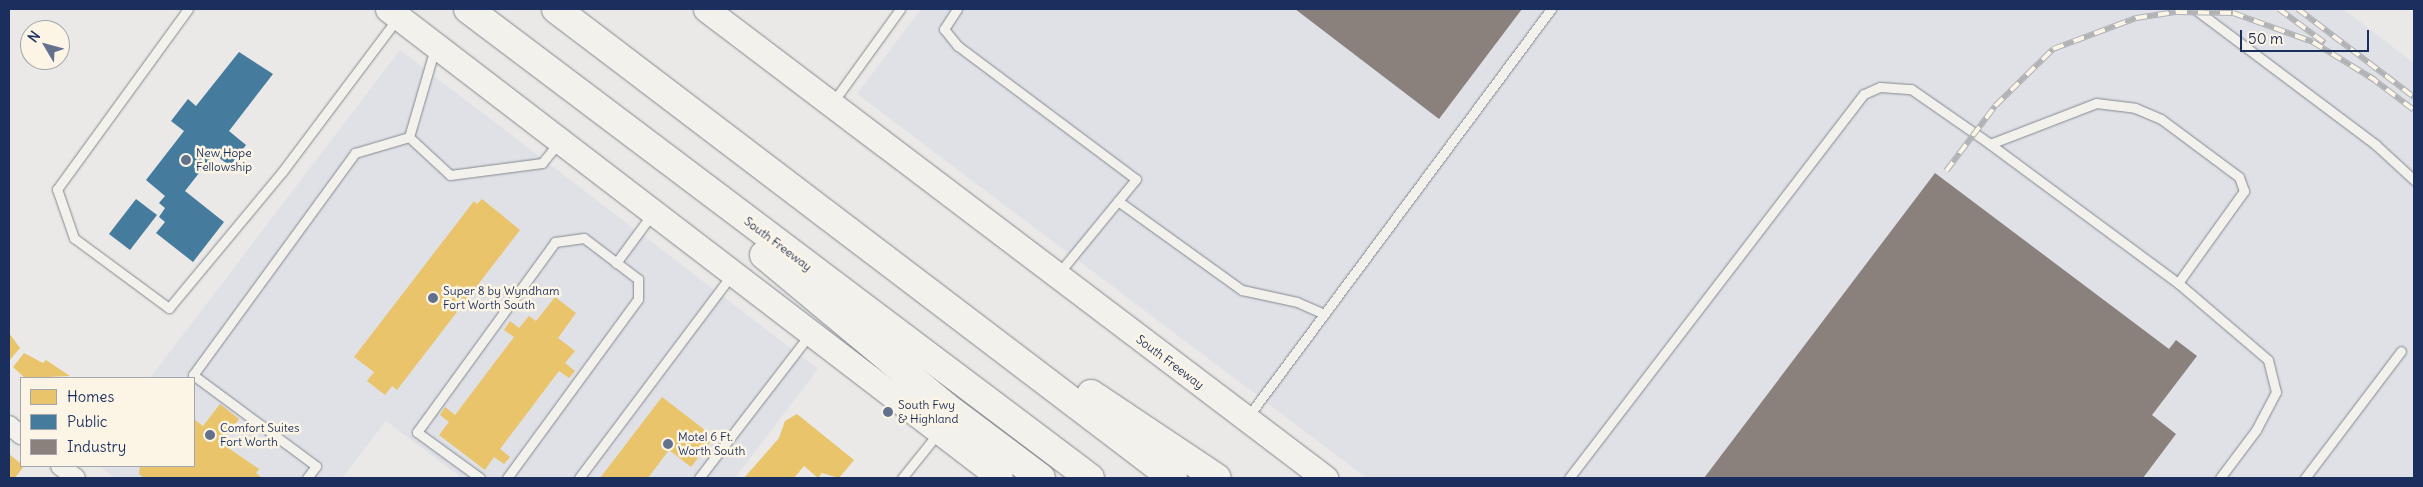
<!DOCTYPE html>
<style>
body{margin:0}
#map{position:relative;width:2423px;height:487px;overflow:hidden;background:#eae9e7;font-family:Delius,sans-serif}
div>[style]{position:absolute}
.built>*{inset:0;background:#dfe1e7}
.homes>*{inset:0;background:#e9c46a}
.public>*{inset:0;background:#457b9d}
.industry>*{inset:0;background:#8a817c}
.roads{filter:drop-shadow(0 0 1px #848890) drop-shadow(0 0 1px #848890)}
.service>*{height:9px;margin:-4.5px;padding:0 4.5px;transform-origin:4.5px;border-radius:4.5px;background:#f3f1eb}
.minor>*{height:18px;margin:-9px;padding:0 9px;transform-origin:9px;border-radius:9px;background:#f3f1eb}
.secondary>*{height:25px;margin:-12.5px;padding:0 12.5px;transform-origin:12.5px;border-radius:12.5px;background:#f3f1eb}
.motorway>*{height:28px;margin:-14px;padding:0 14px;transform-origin:14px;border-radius:14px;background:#f3f1eb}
.rail>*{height:5.5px;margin-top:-2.75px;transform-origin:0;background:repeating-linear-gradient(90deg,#fcf5e5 0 11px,#b0b2b4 0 22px);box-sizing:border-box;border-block:1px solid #b0b2b4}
.dots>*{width:14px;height:14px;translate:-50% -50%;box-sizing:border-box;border:2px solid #fcf5e5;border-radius:50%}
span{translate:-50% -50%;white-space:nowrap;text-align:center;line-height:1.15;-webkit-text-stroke:5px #fcf5e5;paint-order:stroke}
.poi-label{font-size:12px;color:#1b2f5e}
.left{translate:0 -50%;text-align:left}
.street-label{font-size:12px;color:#1b2f5e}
.frame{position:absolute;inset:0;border:10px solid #1b2f5e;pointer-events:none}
.legend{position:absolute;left:20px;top:377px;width:175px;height:90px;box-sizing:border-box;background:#fcf5e5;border:1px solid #a2a6af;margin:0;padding:6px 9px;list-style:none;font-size:15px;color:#1b2f5e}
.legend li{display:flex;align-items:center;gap:10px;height:25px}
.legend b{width:25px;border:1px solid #a2a6af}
.north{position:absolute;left:20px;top:20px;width:50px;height:50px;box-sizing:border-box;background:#fcf5e5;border:1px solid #a2a6af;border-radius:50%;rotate:307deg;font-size:14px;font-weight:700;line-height:20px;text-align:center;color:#1b2f5e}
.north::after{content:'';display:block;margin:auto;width:18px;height:22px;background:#63708e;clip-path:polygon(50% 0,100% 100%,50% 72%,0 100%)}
.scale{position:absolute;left:2240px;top:30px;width:129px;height:22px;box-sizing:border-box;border:2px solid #1b2f5e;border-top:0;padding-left:6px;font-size:15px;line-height:18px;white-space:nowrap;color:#1b2f5e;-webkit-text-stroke:4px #fcf5e5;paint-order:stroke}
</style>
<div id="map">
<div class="built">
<i style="clip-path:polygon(921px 9px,2343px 9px,2414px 63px,2414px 478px,1367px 478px,857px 94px)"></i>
<i style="clip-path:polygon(400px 50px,818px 369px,735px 478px,462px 478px,386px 421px,342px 478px,115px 478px,99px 466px,194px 466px,194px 378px,150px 378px)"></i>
</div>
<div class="homes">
<i style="clip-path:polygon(482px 199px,520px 230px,397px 390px,392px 386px,385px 395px,367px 381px,374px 372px,354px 357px,474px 201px,477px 204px)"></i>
<i style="clip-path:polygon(555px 297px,576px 313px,558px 338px,575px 351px,565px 363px,575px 371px,569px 378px,559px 371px,500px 449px,510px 457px,504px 464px,494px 457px,485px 470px,439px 435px,449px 422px,440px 415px,445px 407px,455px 415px,514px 337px,504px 330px,510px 321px,519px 328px,529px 316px,536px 321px)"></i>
<i style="clip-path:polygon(9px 333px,20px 348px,9px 361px)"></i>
<i style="clip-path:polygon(24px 353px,43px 363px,46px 360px,70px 376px,25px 378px,13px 367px)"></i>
<i style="clip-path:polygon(662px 397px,714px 437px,691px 467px,669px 450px,648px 478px,600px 478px)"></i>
<i style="clip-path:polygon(220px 404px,239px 419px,221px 443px,259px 469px,256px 473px,262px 478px,144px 478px,139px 474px,140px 466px,194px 466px,194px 419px,203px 426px)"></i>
<i style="clip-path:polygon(797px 414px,854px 460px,839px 478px,822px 473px,818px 478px,804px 466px,794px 478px,744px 478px,779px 438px,785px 421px)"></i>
<i style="clip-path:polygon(9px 454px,24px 466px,15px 478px,9px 478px)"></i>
</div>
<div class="public">
<i style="clip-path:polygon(239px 52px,273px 74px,229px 131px,246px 145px,230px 166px,214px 154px,185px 191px,224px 222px,193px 262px,156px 233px,165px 222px,159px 217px,165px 208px,159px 203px,165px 196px,146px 180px,184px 131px,171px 121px,188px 99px,196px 106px)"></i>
<i style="clip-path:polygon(136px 199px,157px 215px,130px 250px,109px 234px)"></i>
</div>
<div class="industry">
<i style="clip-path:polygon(1295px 9px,1522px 9px,1439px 119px)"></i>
<i style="clip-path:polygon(1935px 173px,2169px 349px,2176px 340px,2197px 356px,2152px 415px,2176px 434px,2143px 478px,1704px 478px)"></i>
</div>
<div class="roads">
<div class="service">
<i style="left:188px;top:9px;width:223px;rotate:126deg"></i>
<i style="left:57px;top:189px;width:52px;rotate:70.9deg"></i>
<i style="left:74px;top:238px;width:118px;rotate:36.4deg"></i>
<i style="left:169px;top:308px;width:177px;rotate:-50.3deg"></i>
<i style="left:282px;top:172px;width:191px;rotate:-53.1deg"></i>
<i style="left:957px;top:9px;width:24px;rotate:123deg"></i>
<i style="left:944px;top:29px;width:22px;rotate:51deg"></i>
<i style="left:958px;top:46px;width:222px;rotate:36.8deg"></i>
<i style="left:1136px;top:179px;width:123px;rotate:129.4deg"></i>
<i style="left:2195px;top:9px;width:226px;rotate:36.9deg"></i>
<i style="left:2376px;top:145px;width:52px;rotate:42.6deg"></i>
<i style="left:435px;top:48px;width:93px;rotate:106.3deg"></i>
<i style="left:409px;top:137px;width:56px;rotate:42.8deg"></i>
<i style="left:450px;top:175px;width:93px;rotate:-7.4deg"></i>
<i style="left:542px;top:163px;width:26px;rotate:-51deg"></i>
<i style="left:833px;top:102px;width:115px;rotate:-54.2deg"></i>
<i style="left:1990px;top:144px;width:234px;rotate:36.5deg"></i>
<i style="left:1118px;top:201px;width:153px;rotate:35.7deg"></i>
<i style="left:1242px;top:290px;width:56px;rotate:12.3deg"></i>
<i style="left:1297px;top:302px;width:30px;rotate:24deg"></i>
<i style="left:616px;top:263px;width:61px;rotate:-53.7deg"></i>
<i style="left:1247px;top:418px;width:510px;rotate:-53.38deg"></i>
<i style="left:307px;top:478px;width:15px;rotate:-53deg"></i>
<i style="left:316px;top:466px;width:153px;rotate:-143.5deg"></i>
<i style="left:193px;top:375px;width:275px;rotate:-53.9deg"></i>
<i style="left:355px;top:153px;width:56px;rotate:-16.5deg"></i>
<i style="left:480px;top:478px;width:78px;rotate:-143.9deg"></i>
<i style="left:417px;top:432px;width:235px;rotate:-54deg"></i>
<i style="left:555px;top:242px;width:29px;rotate:-8deg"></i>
<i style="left:584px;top:238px;width:68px;rotate:37.2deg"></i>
<i style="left:638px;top:279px;width:20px;rotate:90deg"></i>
<i style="left:638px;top:299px;width:222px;rotate:126.2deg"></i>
<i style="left:579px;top:478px;width:255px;rotate:-53.1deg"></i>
<i style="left:699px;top:478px;width:180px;rotate:-52.4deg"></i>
<i style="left:902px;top:478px;width:59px;rotate:-51.2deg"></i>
<i style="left:1569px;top:478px;width:484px;rotate:-52.5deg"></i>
<i style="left:1864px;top:94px;width:17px;rotate:-24deg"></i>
<i style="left:1880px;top:87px;width:31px;rotate:4deg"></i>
<i style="left:1911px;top:89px;width:96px;rotate:34.8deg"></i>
<i style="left:1990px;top:144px;width:114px;rotate:-21.1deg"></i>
<i style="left:2096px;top:103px;width:39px;rotate:7deg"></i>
<i style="left:2135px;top:108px;width:28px;rotate:23deg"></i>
<i style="left:2161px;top:119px;width:97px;rotate:36.6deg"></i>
<i style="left:2239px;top:177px;width:15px;rotate:70deg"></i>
<i style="left:2244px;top:191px;width:113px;rotate:125.7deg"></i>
<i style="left:2178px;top:283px;width:118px;rotate:40.5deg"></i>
<i style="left:2268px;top:360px;width:33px;rotate:76deg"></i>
<i style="left:2276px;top:392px;width:43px;rotate:117.8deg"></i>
<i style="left:2256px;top:430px;width:60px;rotate:126.9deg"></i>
<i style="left:2305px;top:478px;width:159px;rotate:-52.9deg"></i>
</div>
<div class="minor">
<i style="left:9px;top:425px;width:16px;rotate:40deg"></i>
<i style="left:60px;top:466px;width:20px;rotate:37deg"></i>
</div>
<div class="secondary">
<i style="left:388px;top:9px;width:771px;rotate:37.46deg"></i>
<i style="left:706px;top:9px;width:777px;rotate:37.15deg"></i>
</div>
<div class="motorway">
<i style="left:468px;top:9px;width:779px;rotate:37.02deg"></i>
<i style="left:556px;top:9px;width:775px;rotate:37.24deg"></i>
<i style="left:764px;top:255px;width:236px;rotate:39.8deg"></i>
<i style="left:945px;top:406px;width:120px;rotate:36.9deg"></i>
<i style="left:1091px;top:394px;width:151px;rotate:33.7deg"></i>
</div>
</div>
<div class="rail">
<i style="left:2279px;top:9px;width:57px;rotate:36.5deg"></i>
<i style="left:2298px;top:9px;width:146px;rotate:37.2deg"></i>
<i style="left:2369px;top:76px;width:56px;rotate:37.1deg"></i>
<i style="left:1946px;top:171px;width:81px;rotate:-53deg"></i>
<i style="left:1995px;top:106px;width:81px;rotate:-44.5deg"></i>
<i style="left:2053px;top:49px;width:89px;rotate:-20.5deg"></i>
<i style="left:2136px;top:18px;width:40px;rotate:-8.5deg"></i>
<i style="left:2176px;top:12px;width:57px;rotate:1deg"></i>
<i style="left:2233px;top:13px;width:85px;rotate:19.9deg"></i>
<i style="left:2313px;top:42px;width:73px;rotate:31.5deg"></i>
</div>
<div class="dots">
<i style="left:186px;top:160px;background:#63708e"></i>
<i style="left:433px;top:298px;background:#63708e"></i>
<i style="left:888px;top:412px;background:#63708e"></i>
<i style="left:210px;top:435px;background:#63708e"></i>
<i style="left:668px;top:444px;background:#63708e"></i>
</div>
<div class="poi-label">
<span class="left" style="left:196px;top:160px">New Hope<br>Fellowship</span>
<span class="left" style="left:443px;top:298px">Super 8 by Wyndham<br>Fort Worth South</span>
<span class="left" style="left:898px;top:412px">South Fwy<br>&amp; Highland</span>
<span class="left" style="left:220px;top:435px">Comfort Suites<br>Fort Worth</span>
<span class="left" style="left:678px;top:444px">Motel 6 Ft.<br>Worth South</span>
</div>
<div class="street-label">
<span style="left:778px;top:244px;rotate:37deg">South Freeway</span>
<span style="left:1170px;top:362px;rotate:37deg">South Freeway</span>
</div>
<div class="frame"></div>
<ul class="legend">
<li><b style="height:14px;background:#e9c46a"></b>Homes</li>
<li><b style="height:14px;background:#457b9d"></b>Public</li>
<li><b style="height:14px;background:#8a817c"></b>Industry</li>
</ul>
<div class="north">N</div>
<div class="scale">50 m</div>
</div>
